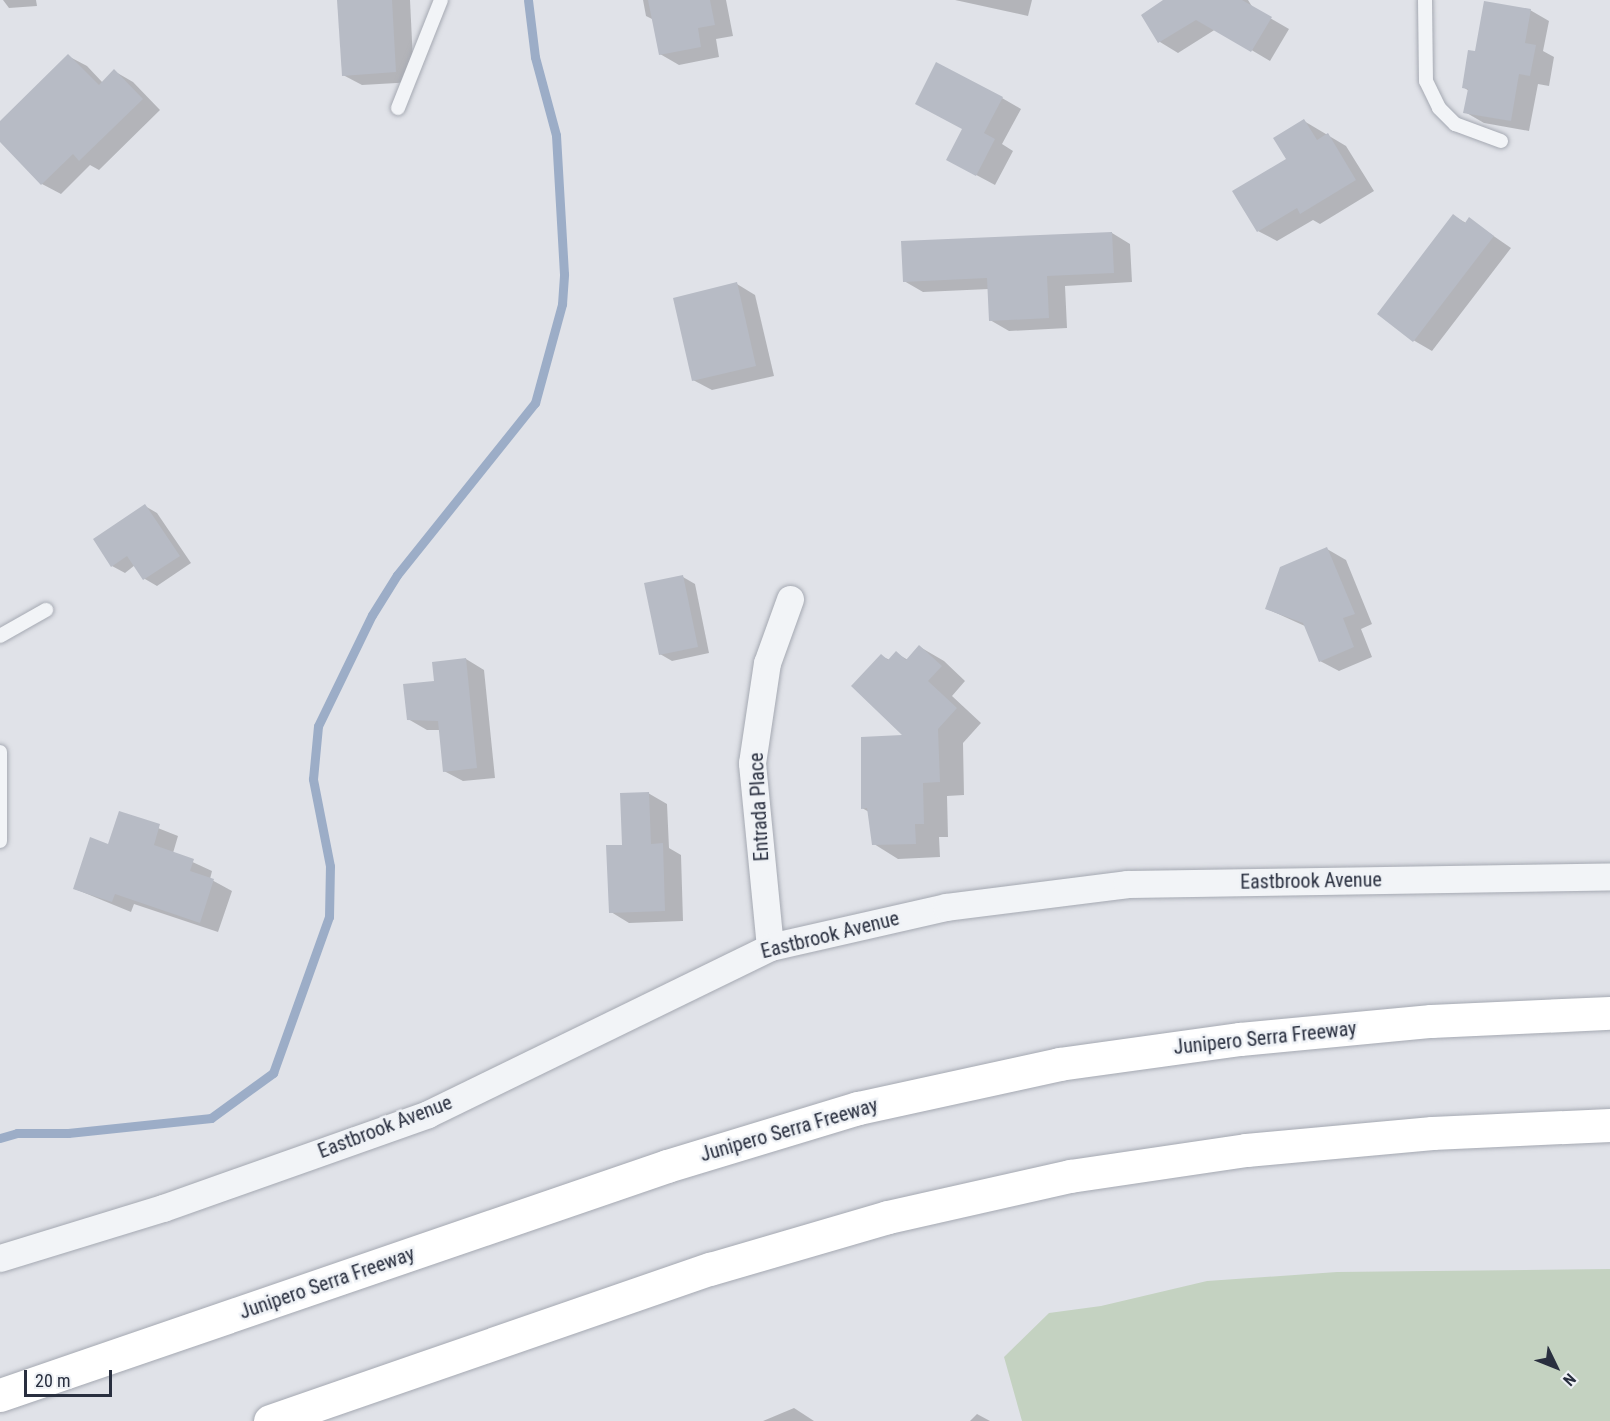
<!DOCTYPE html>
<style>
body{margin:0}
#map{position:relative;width:1610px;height:1421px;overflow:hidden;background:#e0e2e8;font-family:"Roboto Condensed",sans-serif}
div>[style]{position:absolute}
.green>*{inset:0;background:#c4d2c1}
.shadow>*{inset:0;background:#0003}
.stream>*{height:9px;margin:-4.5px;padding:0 4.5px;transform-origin:4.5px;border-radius:4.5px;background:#9cadc7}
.building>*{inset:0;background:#b7bbc5}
.roads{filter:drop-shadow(0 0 2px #a5a9b2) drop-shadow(0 0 2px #a5a9b2)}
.lane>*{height:14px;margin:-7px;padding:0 7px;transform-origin:7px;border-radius:7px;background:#f2f4f7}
.street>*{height:27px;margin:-13.5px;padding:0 13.5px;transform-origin:13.5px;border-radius:13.5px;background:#f2f4f7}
.highway>*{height:33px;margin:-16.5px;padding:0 16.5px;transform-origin:16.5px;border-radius:16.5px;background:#fff}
span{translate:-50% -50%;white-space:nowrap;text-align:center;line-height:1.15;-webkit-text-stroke:5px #eff2f6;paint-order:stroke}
.street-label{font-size:20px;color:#292f3f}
.north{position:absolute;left:1526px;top:1337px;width:60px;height:60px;-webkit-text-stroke:4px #eff2f6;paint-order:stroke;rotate:133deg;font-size:16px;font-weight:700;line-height:24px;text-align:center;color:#292f3f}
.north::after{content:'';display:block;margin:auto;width:21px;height:27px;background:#292f3f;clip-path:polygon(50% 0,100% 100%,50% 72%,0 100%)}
.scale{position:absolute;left:24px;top:1370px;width:88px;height:27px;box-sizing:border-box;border:3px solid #292f3f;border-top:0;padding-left:8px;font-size:18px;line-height:21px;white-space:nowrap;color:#292f3f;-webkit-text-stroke:4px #eff2f6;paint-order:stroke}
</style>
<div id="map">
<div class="green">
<i style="clip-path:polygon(1610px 1269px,1610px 1421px,1022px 1421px,1004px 1357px,1049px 1313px,1101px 1306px,1207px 1281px,1337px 1272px)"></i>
</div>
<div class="shadow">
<i style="clip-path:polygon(3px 0,36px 0,37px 6px,9px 8px)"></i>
<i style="clip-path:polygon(339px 0,410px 0,414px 82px,362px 85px,343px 75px)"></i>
<i style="clip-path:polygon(643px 0,726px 0,733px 36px,716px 39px,719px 57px,679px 65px,660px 54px,654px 20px,646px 16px)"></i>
<i style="clip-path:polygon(955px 0,1032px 0,1028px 16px)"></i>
<i style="clip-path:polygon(1166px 0,1248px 0,1253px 8px,1289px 29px,1270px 61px,1216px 29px,1178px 53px,1160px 42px,1143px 15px)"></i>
<i style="clip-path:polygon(1530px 10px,1549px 21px,1543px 51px,1554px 57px,1549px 86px,1538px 84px,1529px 131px,1484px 123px,1465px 112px,1469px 91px,1463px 87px,1476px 53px)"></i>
<i style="clip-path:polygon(68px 56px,87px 66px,103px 83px,114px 71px,133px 82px,160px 110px,99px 170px,90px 165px,61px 194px,42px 184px,0 140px,0 123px)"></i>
<i style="clip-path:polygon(1002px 98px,1021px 109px,1002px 144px,1013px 151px,995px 185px,967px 170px,964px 129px)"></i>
<i style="clip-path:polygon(1304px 121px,1346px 146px,1374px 191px,1320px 224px,1313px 220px,1277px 241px,1258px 231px)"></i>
<i style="clip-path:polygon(1454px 216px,1466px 223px,1469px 219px,1511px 248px,1432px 351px,1413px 340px)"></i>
<i style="clip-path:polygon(1112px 233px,1130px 244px,1132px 282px,1065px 286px,1067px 328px,1009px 331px,990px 320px,989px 289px,923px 292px,904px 281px)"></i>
<i style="clip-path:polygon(737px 284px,755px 295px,774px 376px,712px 390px,693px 380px)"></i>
<i style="clip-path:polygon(145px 506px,157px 513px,191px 563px,157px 586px,145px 579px,135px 565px,125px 573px,112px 566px)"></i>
<i style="clip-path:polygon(1327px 549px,1346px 560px,1372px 624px,1361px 629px,1372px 657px,1339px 671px,1320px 661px,1307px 627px,1267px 609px)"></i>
<i style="clip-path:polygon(683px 577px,695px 584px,709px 653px,672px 661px,660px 654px)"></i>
<i style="clip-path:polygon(920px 647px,944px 661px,965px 681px,952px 696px,981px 723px,963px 743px,964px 795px,947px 796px,948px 837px,939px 837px,940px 857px,898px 859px,874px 844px,869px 812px,862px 808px,906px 736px,881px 656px,890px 660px,896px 653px,908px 660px)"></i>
<i style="clip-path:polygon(466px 659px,484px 670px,495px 778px,463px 781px,444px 771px,440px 730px,427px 730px,408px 719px,436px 682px)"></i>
<i style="clip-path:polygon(648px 793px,667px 804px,669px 848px,681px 855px,683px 921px,629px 923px,611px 912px,624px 846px)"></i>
<i style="clip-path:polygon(120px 813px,178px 836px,173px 853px,212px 871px,210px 879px,232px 891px,218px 932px,134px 904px,131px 912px,75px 889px,109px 846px)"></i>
<i style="clip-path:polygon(794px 1408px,814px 1421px,763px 1421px)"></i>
<i style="clip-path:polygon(977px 1414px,990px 1421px,970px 1421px)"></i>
</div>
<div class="stream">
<i style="left:0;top:1138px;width:18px;rotate:-16deg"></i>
<i style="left:17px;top:1133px;width:51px"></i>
<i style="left:68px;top:1133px;width:144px;rotate:-6deg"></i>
<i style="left:211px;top:1118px;width:77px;rotate:-36deg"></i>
<i style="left:273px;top:1073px;width:166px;rotate:-70.3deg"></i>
<i style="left:329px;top:917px;width:51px;rotate:-88.9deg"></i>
<i style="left:330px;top:866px;width:89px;rotate:-101.1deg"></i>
<i style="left:313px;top:779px;width:53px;rotate:-84.6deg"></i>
<i style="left:318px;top:726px;width:123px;rotate:-64.1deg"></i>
<i style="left:372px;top:615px;width:47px;rotate:-58deg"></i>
<i style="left:397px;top:575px;width:221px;rotate:-51.3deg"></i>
<i style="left:535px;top:403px;width:103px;rotate:-74.7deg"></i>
<i style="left:562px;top:304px;width:30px;rotate:-86deg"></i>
<i style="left:564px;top:274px;width:139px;rotate:-93.3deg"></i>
<i style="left:556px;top:135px;width:81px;rotate:-105.1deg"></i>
<i style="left:535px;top:57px;width:57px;rotate:-97deg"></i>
</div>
<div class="building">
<i style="clip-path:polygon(337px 0,392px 0,396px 72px,342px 76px)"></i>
<i style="clip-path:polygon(648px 0,710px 0,715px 25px,698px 28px,701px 47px,659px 55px)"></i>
<i style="clip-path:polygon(1163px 0,1242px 0,1272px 17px,1251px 52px,1196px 20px,1158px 43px,1141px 15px)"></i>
<i style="clip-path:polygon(1484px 1px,1531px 9px,1525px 43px,1536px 45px,1530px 76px,1519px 74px,1511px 121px,1463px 113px,1468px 89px,1462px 88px,1468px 50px,1475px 51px)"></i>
<i style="clip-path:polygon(68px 54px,99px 85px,114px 69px,143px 99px,79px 161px,73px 154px,41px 185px,0 142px,0 121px)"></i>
<i style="clip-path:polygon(936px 62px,1003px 97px,984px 133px,995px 139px,976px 176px,946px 160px,962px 129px,915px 104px)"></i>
<i style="clip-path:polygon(1304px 119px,1317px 140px,1328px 133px,1356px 180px,1300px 214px,1297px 208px,1257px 232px,1232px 191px,1286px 159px,1273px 138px)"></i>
<i style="clip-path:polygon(1453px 214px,1465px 223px,1469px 217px,1494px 236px,1413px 342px,1377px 314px)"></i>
<i style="clip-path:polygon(1112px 232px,1114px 273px,1047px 276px,1049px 318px,989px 321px,987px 278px,903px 282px,901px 241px)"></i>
<i style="clip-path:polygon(737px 282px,756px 366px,692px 381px,673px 298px)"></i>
<i style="clip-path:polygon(145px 504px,180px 556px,143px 580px,127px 556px,111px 567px,93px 539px)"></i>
<i style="clip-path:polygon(1327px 547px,1355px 614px,1343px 618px,1354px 647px,1319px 662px,1303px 623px,1265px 609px,1280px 567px)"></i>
<i style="clip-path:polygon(683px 575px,698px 647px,659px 655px,644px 583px)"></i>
<i style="clip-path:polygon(919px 645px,942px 666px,928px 681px,957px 708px,938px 729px,940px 782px,923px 783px,924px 824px,915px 824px,916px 844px,872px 845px,867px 808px,861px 809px,861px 737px,902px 735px,851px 686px,881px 654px,888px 660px,896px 651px,906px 660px)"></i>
<i style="clip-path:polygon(466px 658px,477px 768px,443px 772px,438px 721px,407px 720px,403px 684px,434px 681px,432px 662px)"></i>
<i style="clip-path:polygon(649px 792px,651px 844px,663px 843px,665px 911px,609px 913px,606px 845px,622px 845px,620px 793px)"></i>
<i style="clip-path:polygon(119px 811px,160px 824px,154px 845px,194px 859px,190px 871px,214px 879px,200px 923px,115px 894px,112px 902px,73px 889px,90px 837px,108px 844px)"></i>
</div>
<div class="roads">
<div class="lane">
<i style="left:1425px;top:0;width:81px;rotate:89.3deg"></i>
<i style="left:1426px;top:81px;width:30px;rotate:64deg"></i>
<i style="left:1439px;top:108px;width:23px;rotate:45deg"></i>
<i style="left:1455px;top:124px;width:49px;rotate:20.3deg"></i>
<i style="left:398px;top:108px;width:116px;rotate:-68.3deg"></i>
<i style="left:0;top:636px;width:53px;rotate:-29.5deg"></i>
<i style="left:0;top:752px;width:89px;rotate:90deg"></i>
</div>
<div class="street">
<i style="left:770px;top:947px;width:185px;rotate:-95.6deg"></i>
<i style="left:752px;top:763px;width:101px;rotate:-81.5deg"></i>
<i style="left:767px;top:663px;width:68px;rotate:-70.2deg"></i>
<i style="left:0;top:1258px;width:170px;rotate:-17.1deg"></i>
<i style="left:163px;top:1208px;width:281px;rotate:-19.5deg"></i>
<i style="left:428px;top:1114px;width:381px;rotate:-26deg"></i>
<i style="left:770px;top:947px;width:180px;rotate:-12.8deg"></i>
<i style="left:946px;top:907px;width:182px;rotate:-7.2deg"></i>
<i style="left:1127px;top:884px;width:483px;rotate:-0.9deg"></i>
</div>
<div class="highway">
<i style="left:0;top:1395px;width:705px;rotate:-18.95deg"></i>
<i style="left:667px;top:1166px;width:200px;rotate:-16.9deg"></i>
<i style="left:858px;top:1108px;width:206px;rotate:-12.3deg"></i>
<i style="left:1059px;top:1064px;width:183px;rotate:-7.9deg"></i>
<i style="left:1240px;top:1039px;width:192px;rotate:-5.4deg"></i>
<i style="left:1431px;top:1021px;width:179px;rotate:-2.6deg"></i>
<i style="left:270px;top:1421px;width:466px;rotate:-19.1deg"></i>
<i style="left:710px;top:1269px;width:185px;rotate:-16.3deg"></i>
<i style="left:888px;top:1217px;width:187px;rotate:-12.7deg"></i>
<i style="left:1070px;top:1176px;width:178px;rotate:-8.4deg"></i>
<i style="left:1246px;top:1150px;width:187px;rotate:-5.2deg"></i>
<i style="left:1432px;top:1133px;width:178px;rotate:-2.6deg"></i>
</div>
</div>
<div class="street-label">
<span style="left:759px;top:807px;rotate:-93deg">Entrada Place</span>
<span style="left:1311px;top:881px;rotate:-1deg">Eastbrook Avenue</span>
<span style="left:830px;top:935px;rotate:-14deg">Eastbrook Avenue</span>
<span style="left:1265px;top:1038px;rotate:-6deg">Junipero Serra Freeway</span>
<span style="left:385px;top:1127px;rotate:-21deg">Eastbrook Avenue</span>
<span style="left:789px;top:1130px;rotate:-16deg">Junipero Serra Freeway</span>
<span style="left:327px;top:1283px;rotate:-19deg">Junipero Serra Freeway</span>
</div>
<div class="north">N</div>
<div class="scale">20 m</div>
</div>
